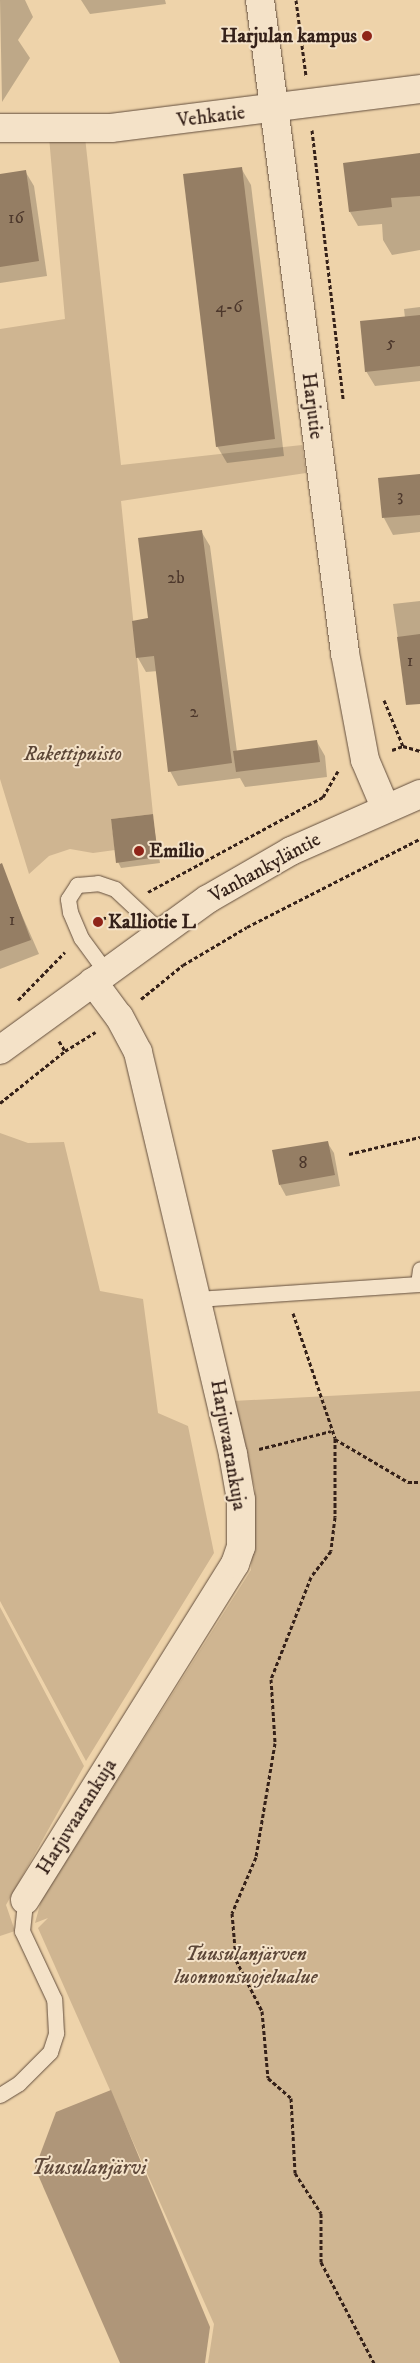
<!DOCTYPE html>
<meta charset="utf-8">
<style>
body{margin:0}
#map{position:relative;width:420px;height:2363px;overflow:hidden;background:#eed3aa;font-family:"IM FELL DW Pica",serif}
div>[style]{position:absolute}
.green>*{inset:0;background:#cfb591}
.water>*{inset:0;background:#af9679}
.shadow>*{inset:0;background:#0003}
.building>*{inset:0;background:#957e64}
.path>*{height:3px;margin-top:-1.5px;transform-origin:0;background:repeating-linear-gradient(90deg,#352119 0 4px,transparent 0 6.5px)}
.roads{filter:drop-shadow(0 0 1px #634e3d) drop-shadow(0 0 1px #634e3d)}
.lane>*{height:15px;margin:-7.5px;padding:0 7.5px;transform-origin:7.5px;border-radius:7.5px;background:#f4e2c8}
.street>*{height:28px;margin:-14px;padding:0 14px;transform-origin:14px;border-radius:14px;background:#f4e2c8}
.secondary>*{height:28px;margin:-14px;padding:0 14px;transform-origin:14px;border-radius:14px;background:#f4e2c8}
.dots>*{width:14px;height:14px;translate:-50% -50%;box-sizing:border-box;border:2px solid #f4e2c8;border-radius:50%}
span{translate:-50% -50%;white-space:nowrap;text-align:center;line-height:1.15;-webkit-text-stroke:4px #f4e2c8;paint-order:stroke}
.number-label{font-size:18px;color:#4d382c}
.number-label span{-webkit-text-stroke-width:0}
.poi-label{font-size:20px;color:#352119;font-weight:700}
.right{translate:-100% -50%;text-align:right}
.left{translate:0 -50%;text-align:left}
.street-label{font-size:20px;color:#352119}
.park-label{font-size:20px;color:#5c4637;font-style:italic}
.water-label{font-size:21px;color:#604a3b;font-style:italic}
</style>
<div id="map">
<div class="green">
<i style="clip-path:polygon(49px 137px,85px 137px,121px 465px,302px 445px,306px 473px,121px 501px,153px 814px,111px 819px,115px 850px,93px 853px,70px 849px,49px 856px,29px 874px,0 779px,0 329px,65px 319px)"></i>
<i style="clip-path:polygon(0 1133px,28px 1143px,64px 1142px,100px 1291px,143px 1299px,158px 1413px,188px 1426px,214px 1553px,86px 1761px,0 1601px)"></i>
<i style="clip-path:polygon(420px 1391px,420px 2363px,208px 2363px,214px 2324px,38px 1928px,48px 1918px,35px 1923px,41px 1901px,251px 1570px,255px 1489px,233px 1401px)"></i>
<i style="clip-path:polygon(0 1607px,84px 1766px,6px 1905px,15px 1931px,0 1936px)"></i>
</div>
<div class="water">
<i style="clip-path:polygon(111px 2090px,210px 2327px,205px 2363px,120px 2363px,35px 2168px,56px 2112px)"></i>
</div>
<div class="shadow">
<i style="clip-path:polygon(0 0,25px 0,33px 17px,18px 40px,30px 58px,2px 102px)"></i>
<i style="clip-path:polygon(81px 0,165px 0,166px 4px,90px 14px)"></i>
<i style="clip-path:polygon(420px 155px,420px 250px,392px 255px,383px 240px,382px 224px,358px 226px,350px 212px)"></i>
<i style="clip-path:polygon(241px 168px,251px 185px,284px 456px,227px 463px,217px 446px)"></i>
<i style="clip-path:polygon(25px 171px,34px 186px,47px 276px,0 283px,0 175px)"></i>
<i style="clip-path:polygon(420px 307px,420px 381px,375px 386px,366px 371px,405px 318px,404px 309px)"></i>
<i style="clip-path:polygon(420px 475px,420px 532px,393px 535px,384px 518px)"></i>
<i style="clip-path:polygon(201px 531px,210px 546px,237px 752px,317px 742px,325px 756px,327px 777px,245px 787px,240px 778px,178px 786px,170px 771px,158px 671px,146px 672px,138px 658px,150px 620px)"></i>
<i style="clip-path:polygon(420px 601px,420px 704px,415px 704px,405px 688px,393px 604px)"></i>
<i style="clip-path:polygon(152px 815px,160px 863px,121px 868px,118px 862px)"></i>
<i style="clip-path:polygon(14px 897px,39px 954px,0 969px,0 902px)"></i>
<i style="clip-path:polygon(327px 1142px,334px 1153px,340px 1186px,286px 1196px,280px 1185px)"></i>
</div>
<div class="building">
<i style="clip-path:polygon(420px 153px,420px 196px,391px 198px,392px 207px,349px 212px,343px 163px)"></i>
<i style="clip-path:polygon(242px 167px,275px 439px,216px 447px,183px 174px)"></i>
<i style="clip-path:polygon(26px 170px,39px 261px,0 267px,0 174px)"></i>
<i style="clip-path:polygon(420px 315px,420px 366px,365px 372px,360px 321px)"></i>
<i style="clip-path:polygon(420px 474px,420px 515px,382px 518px,378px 478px)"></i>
<i style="clip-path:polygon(202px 530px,232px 763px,168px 772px,154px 656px,136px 658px,132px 621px,148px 618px,138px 538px)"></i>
<i style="clip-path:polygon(420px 634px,420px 704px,406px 705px,397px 637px)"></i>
<i style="clip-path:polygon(317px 740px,320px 762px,236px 772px,233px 751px)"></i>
<i style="clip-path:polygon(153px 814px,158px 857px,116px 863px,111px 819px)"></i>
<i style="clip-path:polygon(2px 863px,31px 940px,0 951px,0 864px)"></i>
<i style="clip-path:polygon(328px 1141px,335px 1175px,279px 1185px,272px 1150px)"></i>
</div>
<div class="path">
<i style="left:296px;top:0;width:77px;rotate:82.5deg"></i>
<i style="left:312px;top:130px;width:271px;rotate:83.4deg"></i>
<i style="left:384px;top:700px;width:50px;rotate:67.6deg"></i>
<i style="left:392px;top:750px;width:12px;rotate:-20deg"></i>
<i style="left:403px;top:746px;width:18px;rotate:16deg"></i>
<i style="left:148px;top:892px;width:199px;rotate:-28.5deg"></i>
<i style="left:323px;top:797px;width:30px;rotate:-60deg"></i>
<i style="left:97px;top:923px;width:17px;rotate:-33deg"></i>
<i style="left:141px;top:999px;width:54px;rotate:-39deg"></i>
<i style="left:183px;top:965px;width:74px;rotate:-30.7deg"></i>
<i style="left:247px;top:927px;width:194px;rotate:-27deg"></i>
<i style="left:18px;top:1000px;width:67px;rotate:-45.6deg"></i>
<i style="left:59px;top:1041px;width:12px;rotate:59deg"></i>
<i style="left:0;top:1103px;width:83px;rotate:-38.7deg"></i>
<i style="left:65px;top:1051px;width:36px;rotate:-32deg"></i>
<i style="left:349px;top:1154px;width:73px;rotate:-13.5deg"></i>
<i style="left:293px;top:1313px;width:132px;rotate:71.4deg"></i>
<i style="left:335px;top:1438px;width:79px;rotate:90deg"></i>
<i style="left:335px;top:1517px;width:34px;rotate:97deg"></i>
<i style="left:331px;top:1551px;width:33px;rotate:128deg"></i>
<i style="left:311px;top:1577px;width:110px;rotate:111.4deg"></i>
<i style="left:271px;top:1679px;width:64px;rotate:86.4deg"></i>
<i style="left:275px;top:1743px;width:116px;rotate:99.5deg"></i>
<i style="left:256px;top:1857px;width:61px;rotate:113.2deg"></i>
<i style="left:232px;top:1913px;width:47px;rotate:85.1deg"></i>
<i style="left:236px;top:1960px;width:57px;rotate:63deg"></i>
<i style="left:262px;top:2011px;width:67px;rotate:84.9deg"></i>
<i style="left:268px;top:2078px;width:30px;rotate:41deg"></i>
<i style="left:291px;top:2098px;width:75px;rotate:86.9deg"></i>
<i style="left:295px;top:2173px;width:48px;rotate:57deg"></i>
<i style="left:321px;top:2213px;width:49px;rotate:90deg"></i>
<i style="left:321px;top:2262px;width:114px;rotate:62.3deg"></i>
<i style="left:335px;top:1439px;width:85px;rotate:30.5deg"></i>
<i style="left:408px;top:1482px;width:12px"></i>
<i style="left:259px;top:1449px;width:74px;rotate:-14deg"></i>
</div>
<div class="roads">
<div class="lane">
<i style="left:106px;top:972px;width:42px;rotate:-126.3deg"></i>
<i style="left:81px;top:938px;width:28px;rotate:-113deg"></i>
<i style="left:70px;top:912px;width:13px;rotate:-99deg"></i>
<i style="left:68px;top:899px;width:17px;rotate:-57deg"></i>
<i style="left:77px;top:885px;width:21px;rotate:-5deg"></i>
<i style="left:98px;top:883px;width:18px;rotate:19deg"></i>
<i style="left:115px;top:889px;width:64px;rotate:43.1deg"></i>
<i style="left:197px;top:1299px;width:222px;rotate:-3.9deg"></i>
<i style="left:418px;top:1284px;width:15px;rotate:-82deg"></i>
<i style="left:0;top:2095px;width:22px;rotate:-32deg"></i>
<i style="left:19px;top:2083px;width:44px;rotate:-45deg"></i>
<i style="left:50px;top:2052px;width:20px;rotate:-72deg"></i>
<i style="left:56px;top:2033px;width:34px;rotate:-93deg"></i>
<i style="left:54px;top:1999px;width:75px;rotate:-115.2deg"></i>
<i style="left:22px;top:1931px;width:31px;rotate:-84deg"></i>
</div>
<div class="street">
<i style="left:260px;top:0;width:659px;rotate:82.58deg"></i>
<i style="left:345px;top:653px;width:109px;rotate:79.4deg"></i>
<i style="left:365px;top:760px;width:51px;rotate:66.9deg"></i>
<i style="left:0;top:128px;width:111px"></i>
<i style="left:111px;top:128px;width:311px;rotate:-7.2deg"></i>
<i style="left:25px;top:1900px;width:396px;rotate:-58deg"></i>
<i style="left:235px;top:1564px;width:18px;rotate:-71deg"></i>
<i style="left:241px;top:1547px;width:47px;rotate:-90deg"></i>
<i style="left:241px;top:1500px;width:47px;rotate:-99.9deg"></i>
<i style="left:233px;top:1454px;width:413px;rotate:-103.3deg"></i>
<i style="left:138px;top:1052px;width:40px;rotate:-118deg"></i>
<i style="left:119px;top:1017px;width:44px;rotate:-126.6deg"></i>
</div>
<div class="secondary">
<i style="left:0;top:1050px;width:257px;rotate:-36deg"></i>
<i style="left:208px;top:899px;width:96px;rotate:-30deg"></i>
<i style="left:291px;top:851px;width:141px;rotate:-23.8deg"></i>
</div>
</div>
<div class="dots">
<i style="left:367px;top:36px;background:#8f2418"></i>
<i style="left:139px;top:851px;background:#8f2418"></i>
<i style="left:98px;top:922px;background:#8f2418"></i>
</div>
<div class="number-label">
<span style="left:16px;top:218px">16</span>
<span style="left:229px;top:307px">4-6</span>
<span style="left:391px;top:343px">5</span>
<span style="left:400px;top:496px">3</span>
<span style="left:176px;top:578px">2b</span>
<span style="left:410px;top:661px">1</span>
<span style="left:194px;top:712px">2</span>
<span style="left:12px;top:920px">1</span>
<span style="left:303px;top:1163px">8</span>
</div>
<div class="poi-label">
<span class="right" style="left:357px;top:36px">Harjulan kampus</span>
<span class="left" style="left:149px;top:851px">Emilio</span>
<span class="left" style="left:108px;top:922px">Kalliotie L</span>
</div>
<div class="street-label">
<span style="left:211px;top:117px;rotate:-7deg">Vehkatie</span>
<span style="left:312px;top:406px;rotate:83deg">Harjutie</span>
<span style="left:265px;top:868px;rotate:-29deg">Vanhankyläntie</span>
<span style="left:228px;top:1445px;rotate:80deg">Harjuvaarankuja</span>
<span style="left:77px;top:1817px;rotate:-58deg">Harjuvaarankuja</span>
</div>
<div class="park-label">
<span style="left:73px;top:754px">Rakettipuisto</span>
<span style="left:246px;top:1966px">Tuusulanjärven<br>luonnonsuojelualue</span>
</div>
<div class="water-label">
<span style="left:89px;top:2168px">Tuusulanjärvi</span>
</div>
</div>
